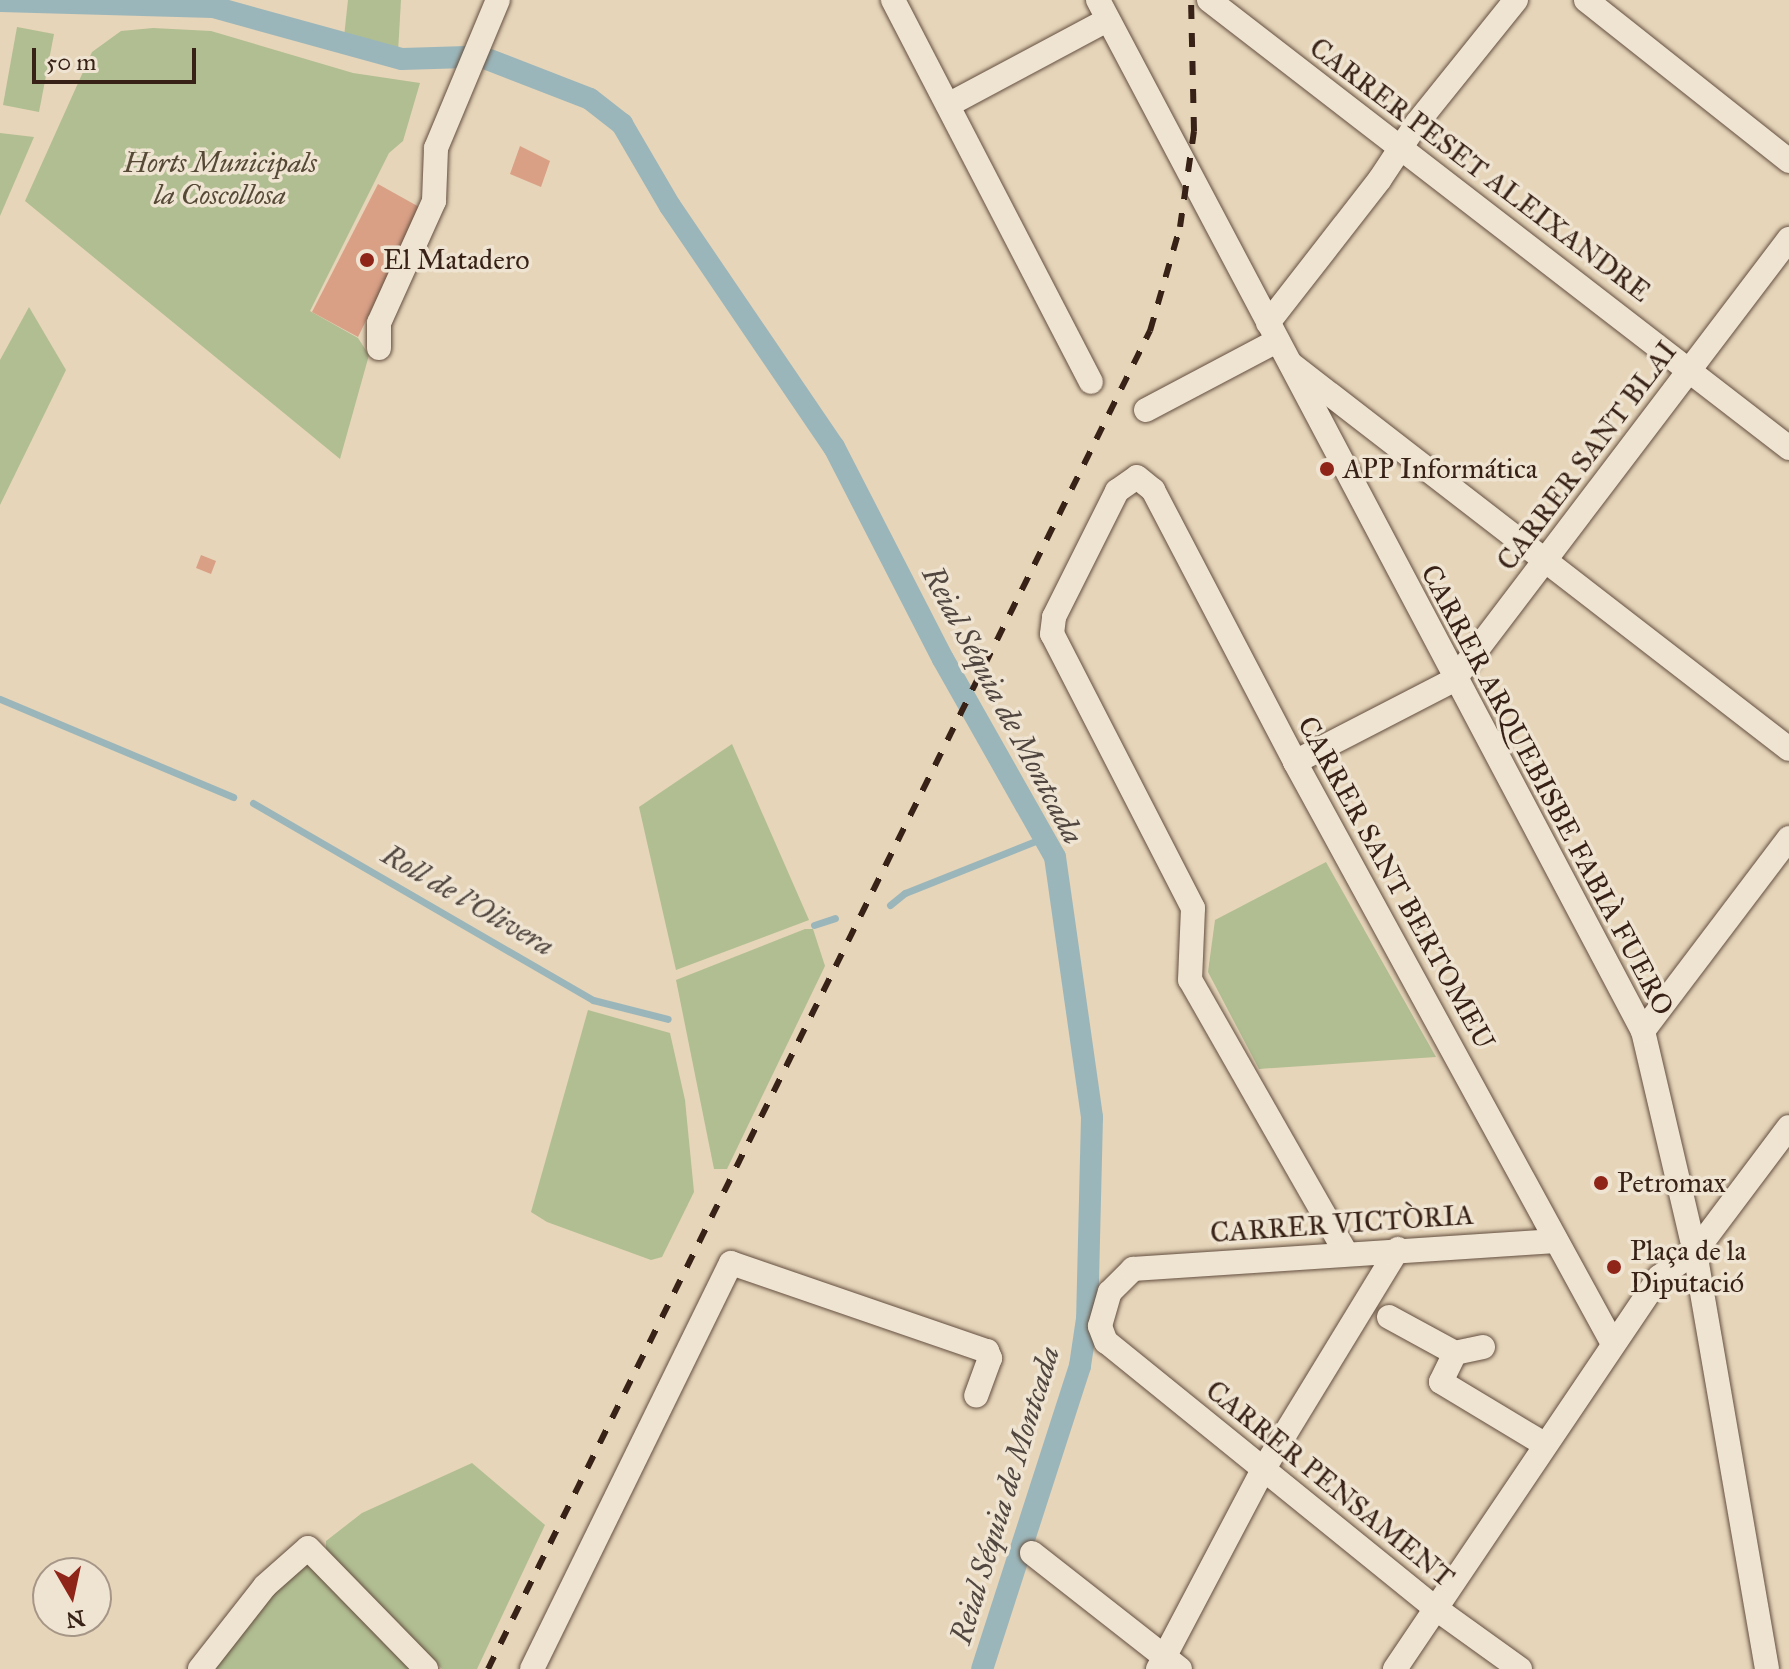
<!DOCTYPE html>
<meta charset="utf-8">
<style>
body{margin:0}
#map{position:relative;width:1789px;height:1669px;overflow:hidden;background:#e6d5b9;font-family:"IM FELL Great Primer",serif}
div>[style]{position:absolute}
.green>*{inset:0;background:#b1be92}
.stream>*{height:7px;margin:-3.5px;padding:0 3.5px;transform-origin:3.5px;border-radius:3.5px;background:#9bb6ba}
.canal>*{height:22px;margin:-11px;padding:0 11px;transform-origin:11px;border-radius:11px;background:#9bb6ba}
.building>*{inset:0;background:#d9a086}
.roads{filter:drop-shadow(0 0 2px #644f40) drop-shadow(0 0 2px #644f40)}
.minor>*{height:24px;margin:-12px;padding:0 12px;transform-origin:12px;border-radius:12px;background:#efe4d2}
.rail>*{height:6px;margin-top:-3px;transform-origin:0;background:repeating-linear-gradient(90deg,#382217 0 14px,transparent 0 28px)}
.dots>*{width:22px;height:22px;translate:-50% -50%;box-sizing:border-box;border:4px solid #efe4d2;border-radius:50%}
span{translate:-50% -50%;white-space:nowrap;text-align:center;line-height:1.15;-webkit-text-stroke:7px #efe4d2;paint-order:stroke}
.park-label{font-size:28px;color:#564936;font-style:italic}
.street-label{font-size:28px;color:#382217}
.poi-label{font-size:28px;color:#382217}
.left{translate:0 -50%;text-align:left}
.water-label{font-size:30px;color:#514740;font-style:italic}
.north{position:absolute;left:32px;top:1557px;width:80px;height:80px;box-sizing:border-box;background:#efe4d2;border:2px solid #a69687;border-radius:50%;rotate:171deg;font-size:22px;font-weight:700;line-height:32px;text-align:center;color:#382217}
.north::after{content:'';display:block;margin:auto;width:28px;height:36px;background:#8f2418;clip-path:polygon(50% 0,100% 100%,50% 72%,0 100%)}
.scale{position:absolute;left:32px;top:48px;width:164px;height:36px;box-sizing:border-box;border:4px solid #382217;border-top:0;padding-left:10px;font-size:24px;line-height:28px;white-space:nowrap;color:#382217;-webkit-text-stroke:6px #efe4d2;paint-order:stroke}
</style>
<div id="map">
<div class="green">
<i style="clip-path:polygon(348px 0,401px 0,398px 52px,344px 37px)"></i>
<i style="clip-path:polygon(17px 27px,54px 34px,39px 112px,3px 105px)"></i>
<i style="clip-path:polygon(153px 28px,211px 31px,353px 73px,420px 83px,403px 141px,389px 153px,310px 311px,358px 338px,369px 355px,340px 459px,25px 201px,92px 52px,121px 31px)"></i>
<i style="clip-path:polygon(0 133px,34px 137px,0 216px)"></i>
<i style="clip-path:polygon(29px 307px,66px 370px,0 505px,0 360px)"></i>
<i style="clip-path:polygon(732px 744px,809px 920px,676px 970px,639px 807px)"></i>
<i style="clip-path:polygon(1326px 862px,1436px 1057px,1259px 1069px,1208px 972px,1215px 920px)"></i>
<i style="clip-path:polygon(805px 929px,813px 929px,825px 966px,727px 1169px,714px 1169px,676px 980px)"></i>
<i style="clip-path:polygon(588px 1010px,670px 1033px,685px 1100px,694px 1192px,662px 1257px,651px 1260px,547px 1222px,531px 1212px)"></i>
<i style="clip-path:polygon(472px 1463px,545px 1525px,477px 1669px,442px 1669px,341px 1571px,326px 1554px,326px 1541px,362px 1513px)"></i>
<i style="clip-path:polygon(307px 1566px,317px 1571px,416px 1669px,210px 1669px,296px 1567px)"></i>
</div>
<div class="stream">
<i style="left:0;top:699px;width:253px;rotate:22.8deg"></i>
<i style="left:253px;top:803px;width:393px;rotate:30.1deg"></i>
<i style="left:593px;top:1000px;width:77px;rotate:14.2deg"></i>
<i style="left:890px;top:905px;width:19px;rotate:-39deg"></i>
<i style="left:905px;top:893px;width:152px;rotate:-21.7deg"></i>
<i style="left:814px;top:925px;width:22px;rotate:-18deg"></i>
</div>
<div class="canal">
<i style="left:0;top:1px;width:213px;rotate:1.6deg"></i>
<i style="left:213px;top:7px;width:196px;rotate:15.4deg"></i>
<i style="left:402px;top:59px;width:65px;rotate:-1.8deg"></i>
<i style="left:487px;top:59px;width:110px;rotate:21.2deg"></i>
<i style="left:590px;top:99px;width:41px;rotate:38deg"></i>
<i style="left:622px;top:124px;width:95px;rotate:59.7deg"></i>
<i style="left:670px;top:206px;width:292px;rotate:55.8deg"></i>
<i style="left:834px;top:447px;width:238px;rotate:62.8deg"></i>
<i style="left:943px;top:659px;width:227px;rotate:60.5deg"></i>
<i style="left:1055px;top:857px;width:263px;rotate:81.9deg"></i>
<i style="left:1092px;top:1117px;width:202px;rotate:91.4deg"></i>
<i style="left:1087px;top:1319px;width:48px;rotate:98.5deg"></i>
<i style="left:1080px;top:1366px;width:318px;rotate:107.9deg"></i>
</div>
<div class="building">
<i style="clip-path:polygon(520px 146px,550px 161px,541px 187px,510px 174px)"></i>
<i style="clip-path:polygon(378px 184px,421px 208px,358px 337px,312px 312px)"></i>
<i style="clip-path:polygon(201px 555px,216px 561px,211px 574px,196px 568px)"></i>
</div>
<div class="roads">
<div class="minor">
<i style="left:893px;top:0;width:430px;rotate:62.6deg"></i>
<i style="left:1098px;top:0;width:1166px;rotate:62.14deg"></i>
<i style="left:1643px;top:1031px;width:227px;rotate:76.8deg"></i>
<i style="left:1695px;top:1252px;width:423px;rotate:80.2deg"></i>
<i style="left:1209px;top:0;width:733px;rotate:37.68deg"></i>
<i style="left:1586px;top:0;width:259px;rotate:38.4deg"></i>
<i style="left:948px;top:105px;width:178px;rotate:-28.1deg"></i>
<i style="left:1268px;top:323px;width:182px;rotate:-52.1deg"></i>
<i style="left:1380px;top:179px;width:67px;rotate:-56.5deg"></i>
<i style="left:1417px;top:123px;width:158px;rotate:-51.2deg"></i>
<i style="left:379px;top:348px;width:25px;rotate:-90deg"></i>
<i style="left:379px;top:323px;width:134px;rotate:-65.7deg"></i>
<i style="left:434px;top:201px;width:53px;rotate:-87.8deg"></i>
<i style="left:436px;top:148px;width:160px;rotate:-67.3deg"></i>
<i style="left:1291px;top:364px;width:629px;rotate:37.71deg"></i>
<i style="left:1146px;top:410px;width:148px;rotate:-27.8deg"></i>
<i style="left:1295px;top:762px;width:179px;rotate:-27.3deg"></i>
<i style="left:1454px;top:680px;width:554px;rotate:-52.78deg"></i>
<i style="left:1643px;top:1031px;width:242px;rotate:-52.9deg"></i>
<i style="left:1346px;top:1253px;width:314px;rotate:-119.7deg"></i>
<i style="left:1190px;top:980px;width:72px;rotate:-87.6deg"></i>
<i style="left:1193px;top:908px;width:308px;rotate:-117.2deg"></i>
<i style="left:1052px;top:634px;width:17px;rotate:-83deg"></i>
<i style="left:1054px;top:617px;width:141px;rotate:-63.4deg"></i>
<i style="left:1117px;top:491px;width:24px;rotate:-35deg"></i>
<i style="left:1137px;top:477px;width:21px;rotate:39deg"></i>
<i style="left:1153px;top:490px;width:307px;rotate:62.4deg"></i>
<i style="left:1295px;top:762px;width:661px;rotate:61.34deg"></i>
<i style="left:1389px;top:1317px;width:75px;rotate:28.6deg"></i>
<i style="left:1483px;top:1347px;width:29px;rotate:168deg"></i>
<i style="left:1455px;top:1353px;width:32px;rotate:116deg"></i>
<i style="left:1441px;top:1382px;width:120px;rotate:31deg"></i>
<i style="left:1032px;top:1553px;width:188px;rotate:38.1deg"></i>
<i style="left:200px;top:1669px;width:105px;rotate:-51.9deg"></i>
<i style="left:265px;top:1586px;width:57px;rotate:-41.5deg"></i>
<i style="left:308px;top:1548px;width:169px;rotate:45.7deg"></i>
<i style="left:532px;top:1669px;width:452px;rotate:-63.9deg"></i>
<i style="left:731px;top:1263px;width:271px;rotate:19deg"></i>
<i style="left:987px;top:1351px;width:8px;rotate:67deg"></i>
<i style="left:990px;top:1358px;width:40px;rotate:110.2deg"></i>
<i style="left:1158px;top:1669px;width:225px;rotate:-62.2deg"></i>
<i style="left:1263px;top:1470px;width:259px;rotate:-58.6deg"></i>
<i style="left:1395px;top:1669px;width:473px;rotate:-56deg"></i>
<i style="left:1659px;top:1277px;width:44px;rotate:-34.8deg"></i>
<i style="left:1695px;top:1252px;width:156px;rotate:-53.1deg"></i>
<i style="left:1520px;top:1669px;width:105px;rotate:-144.3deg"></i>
<i style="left:1435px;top:1608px;width:423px;rotate:-141deg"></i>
<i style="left:1106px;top:1342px;width:17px;rotate:-111deg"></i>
<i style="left:1100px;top:1326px;width:35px;rotate:-74deg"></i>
<i style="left:1110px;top:1292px;width:33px;rotate:-45deg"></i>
<i style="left:1133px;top:1269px;width:423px;rotate:-3.8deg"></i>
</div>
</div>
<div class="rail">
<i style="left:488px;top:1669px;width:1493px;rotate:-63.68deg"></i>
<i style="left:1150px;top:331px;width:108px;rotate:-73.9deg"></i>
<i style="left:1180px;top:227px;width:97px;rotate:-81.7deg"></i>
<i style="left:1194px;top:131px;width:131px;rotate:-91.3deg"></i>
</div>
<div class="dots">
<i style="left:367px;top:260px;background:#8f2418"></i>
<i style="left:1327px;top:469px;background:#8f2418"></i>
<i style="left:1601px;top:1183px;background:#8f2418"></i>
<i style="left:1614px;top:1267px;background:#8f2418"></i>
</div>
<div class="park-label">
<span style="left:220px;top:179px">Horts Municipals<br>la Coscollosa</span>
</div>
<div class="street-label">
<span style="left:1480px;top:170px;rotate:37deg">CARRER PESET ALEIXANDRE</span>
<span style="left:1587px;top:456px;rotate:-53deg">CARRER SANT BLAI</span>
<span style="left:1547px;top:790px;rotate:62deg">CARRER ARQUEBISBE FABIÀ FUERO</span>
<span style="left:1396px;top:883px;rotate:61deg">CARRER SANT BERTOMEU</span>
<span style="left:1342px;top:1224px;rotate:-4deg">CARRER VICTÒRIA</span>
<span style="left:1330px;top:1484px;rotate:39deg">CARRER PENSAMENT</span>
</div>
<div class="poi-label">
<span class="left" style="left:383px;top:260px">El Matadero</span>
<span class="left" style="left:1343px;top:469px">APP Informática</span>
<span class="left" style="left:1617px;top:1183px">Petromax</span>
<span class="left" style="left:1630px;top:1267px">Plaça de la<br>Diputació</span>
</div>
<div class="water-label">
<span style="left:1003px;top:705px;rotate:62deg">Reial Séquia de Montcada</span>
<span style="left:468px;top:900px;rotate:30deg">Roll de l'Olivera</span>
<span style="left:1005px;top:1495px;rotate:-73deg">Reial Séquia de Montcada</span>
</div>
<div class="north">N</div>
<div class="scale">50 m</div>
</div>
